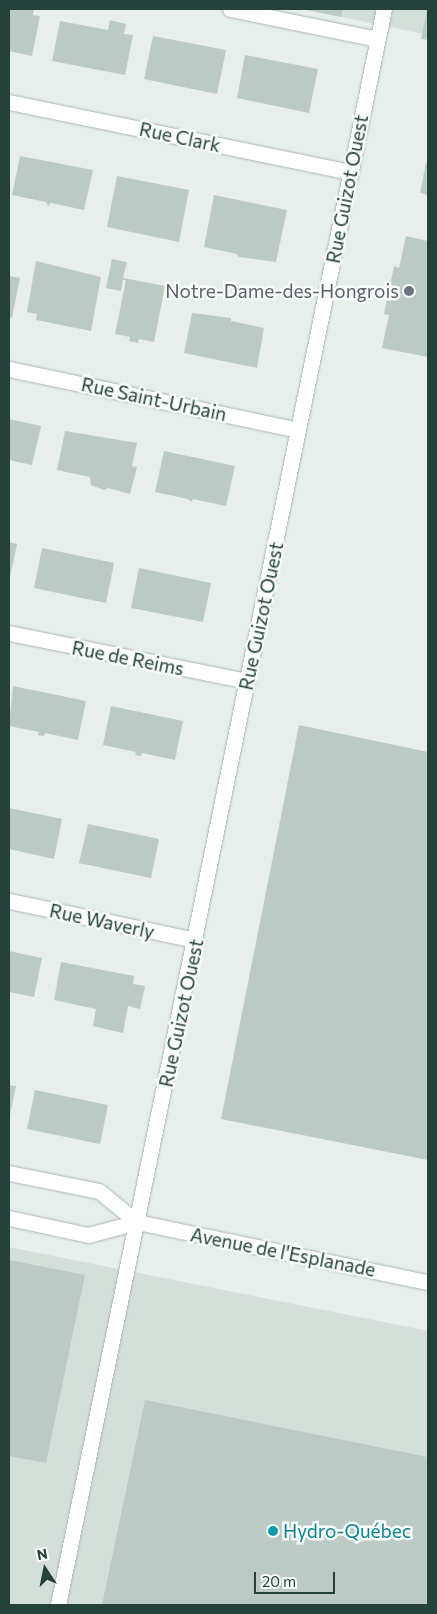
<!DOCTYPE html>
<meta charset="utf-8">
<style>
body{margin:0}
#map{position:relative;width:437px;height:1614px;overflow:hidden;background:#e6efeb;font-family:Commissioner,sans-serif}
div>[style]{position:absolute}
.built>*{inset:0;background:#d4dfda}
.building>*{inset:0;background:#bbcac4}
.roads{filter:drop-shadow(0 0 1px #a8b8b2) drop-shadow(0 0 1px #a8b8b2)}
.minor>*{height:15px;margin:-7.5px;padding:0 7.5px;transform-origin:7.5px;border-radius:7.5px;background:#fff}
.dots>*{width:14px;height:14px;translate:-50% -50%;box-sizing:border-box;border:2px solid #f7fbf9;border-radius:50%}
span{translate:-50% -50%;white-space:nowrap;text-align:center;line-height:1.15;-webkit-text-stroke:5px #f7fbf9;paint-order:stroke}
.street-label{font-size:19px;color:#24423a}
.worship-label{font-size:19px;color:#5b616d}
.right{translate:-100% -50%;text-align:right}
.culture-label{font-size:19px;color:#0d838f}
.left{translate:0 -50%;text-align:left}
.frame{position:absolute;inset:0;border:10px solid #24423a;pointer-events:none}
.north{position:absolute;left:20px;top:1544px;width:50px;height:50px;-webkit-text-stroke:4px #f7fbf9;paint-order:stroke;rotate:349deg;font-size:14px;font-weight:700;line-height:20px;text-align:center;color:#24423a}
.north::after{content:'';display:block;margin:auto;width:18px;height:22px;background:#24423a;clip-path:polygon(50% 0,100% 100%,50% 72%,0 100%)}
.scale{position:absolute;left:254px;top:1572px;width:81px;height:22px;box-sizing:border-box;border:2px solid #24423a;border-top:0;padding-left:6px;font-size:15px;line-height:18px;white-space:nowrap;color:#24423a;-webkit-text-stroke:4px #f7fbf9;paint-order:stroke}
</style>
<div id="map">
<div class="built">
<i style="clip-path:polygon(302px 9px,428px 9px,428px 35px,352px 19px)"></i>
<i style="clip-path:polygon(9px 1247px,428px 1331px,428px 1605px,9px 1605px)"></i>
</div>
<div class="building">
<i style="clip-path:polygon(34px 9px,33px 15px,40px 16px,32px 56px,9px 51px,9px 10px)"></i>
<i style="clip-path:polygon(302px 9px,343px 9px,341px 17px)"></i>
<i style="clip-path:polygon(427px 10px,428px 10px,428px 40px,421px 39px)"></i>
<i style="clip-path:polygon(110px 20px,126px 24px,124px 34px,133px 35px,125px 75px,52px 61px,60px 21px,108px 30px)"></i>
<i style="clip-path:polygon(153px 36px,226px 50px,217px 94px,144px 79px)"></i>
<i style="clip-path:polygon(245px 55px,318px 69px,309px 113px,237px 98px)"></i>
<i style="clip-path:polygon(20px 156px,93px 170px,84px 210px,51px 203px,48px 206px,46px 202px,12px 195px)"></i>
<i style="clip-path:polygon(426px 163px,428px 163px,428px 195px,420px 193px)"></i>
<i style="clip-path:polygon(117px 176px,189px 190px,179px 242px,107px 227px)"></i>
<i style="clip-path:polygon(214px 195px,287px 210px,276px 262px,239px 257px,237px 254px,204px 247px)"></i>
<i style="clip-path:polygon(406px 236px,428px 241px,428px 357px,382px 348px,389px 315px,384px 314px,394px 266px,399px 268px)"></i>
<i style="clip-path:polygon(112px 259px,127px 262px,123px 278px,165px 286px,154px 342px,139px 339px,138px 343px,129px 341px,130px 337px,115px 334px,126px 280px,123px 280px,121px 291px,106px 288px)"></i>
<i style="clip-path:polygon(36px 261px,101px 277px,91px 331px,36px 320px,37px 314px,27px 312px)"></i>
<i style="clip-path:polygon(9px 276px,20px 278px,12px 318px,9px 317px)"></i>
<i style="clip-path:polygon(192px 313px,231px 318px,231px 321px,264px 328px,257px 368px,184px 353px)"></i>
<i style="clip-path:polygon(9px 419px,41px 426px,32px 465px,9px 460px)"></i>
<i style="clip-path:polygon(65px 431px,137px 443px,132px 466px,137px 467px,130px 494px,108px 488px,104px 490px,91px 485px,90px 477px,57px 470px)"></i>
<i style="clip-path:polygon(164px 451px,235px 466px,226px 506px,193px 499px,192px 502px,188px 499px,155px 492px)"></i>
<i style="clip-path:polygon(9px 542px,17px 544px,10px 577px,9px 576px)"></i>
<i style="clip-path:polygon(42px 548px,114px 563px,106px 603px,34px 588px)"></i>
<i style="clip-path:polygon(139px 568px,211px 583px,203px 622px,131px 608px)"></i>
<i style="clip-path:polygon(13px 686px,86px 701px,78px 740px,45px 733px,44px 736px,38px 735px,39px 732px,9px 726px)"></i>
<i style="clip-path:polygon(111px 706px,183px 721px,175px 760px,142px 753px,141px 756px,135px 755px,136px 752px,103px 745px)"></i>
<i style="clip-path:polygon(299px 725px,428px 752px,428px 1160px,221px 1119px)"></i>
<i style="clip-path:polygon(9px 808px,62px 819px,54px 859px,9px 849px)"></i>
<i style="clip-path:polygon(88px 824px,159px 839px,151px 878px,79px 863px)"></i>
<i style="clip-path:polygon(9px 951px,42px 958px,34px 997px,9px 992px)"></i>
<i style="clip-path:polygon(61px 962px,134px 976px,133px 984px,145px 986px,140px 1009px,128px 1006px,123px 1033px,93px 1026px,96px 1009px,54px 1000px)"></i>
<i style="clip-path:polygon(9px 1085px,16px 1086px,10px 1115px,9px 1115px)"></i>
<i style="clip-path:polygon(35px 1090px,108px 1105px,100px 1144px,27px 1129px)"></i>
<i style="clip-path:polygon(9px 1260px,85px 1275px,46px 1463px,9px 1456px)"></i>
<i style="clip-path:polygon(145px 1400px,428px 1457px,428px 1605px,102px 1605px)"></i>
</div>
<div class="roads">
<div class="minor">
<i style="left:230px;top:9px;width:150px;rotate:11.5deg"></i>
<i style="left:9px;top:102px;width:349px;rotate:11.6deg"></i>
<i style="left:9px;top:369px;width:295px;rotate:11.9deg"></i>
<i style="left:9px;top:633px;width:243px;rotate:11.4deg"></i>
<i style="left:9px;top:901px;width:191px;rotate:11.8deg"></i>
<i style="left:9px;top:1173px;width:92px;rotate:11.3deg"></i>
<i style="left:99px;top:1191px;width:49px;rotate:39.2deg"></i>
<i style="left:9px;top:1218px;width:81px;rotate:12.1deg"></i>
<i style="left:88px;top:1235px;width:51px;rotate:-14.9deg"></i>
<i style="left:137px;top:1222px;width:297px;rotate:11.7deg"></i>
<i style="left:58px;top:1605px;width:1629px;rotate:-78.46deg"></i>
</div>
</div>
<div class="dots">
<i style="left:409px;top:291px;background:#6b7280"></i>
<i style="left:273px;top:1531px;background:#0f9aa8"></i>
</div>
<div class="street-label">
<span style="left:180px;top:137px;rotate:12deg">Rue Clark</span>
<span style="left:347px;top:189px;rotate:-79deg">Rue Guizot Ouest</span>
<span style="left:154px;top:399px;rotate:12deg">Rue Saint-Urbain</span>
<span style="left:261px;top:616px;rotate:-78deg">Rue Guizot Ouest</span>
<span style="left:128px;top:658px;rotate:11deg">Rue de Reims</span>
<span style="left:102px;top:921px;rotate:12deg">Rue Waverly</span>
<span style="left:181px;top:1013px;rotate:-78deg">Rue Guizot Ouest</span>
<span style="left:283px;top:1252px;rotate:11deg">Avenue de l'Esplanade</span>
</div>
<div class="worship-label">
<span class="right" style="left:399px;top:291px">Notre-Dame-des-Hongrois</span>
</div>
<div class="culture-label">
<span class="left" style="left:283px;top:1531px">Hydro-Québec</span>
</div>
<div class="frame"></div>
<div class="north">N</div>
<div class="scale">20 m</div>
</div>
